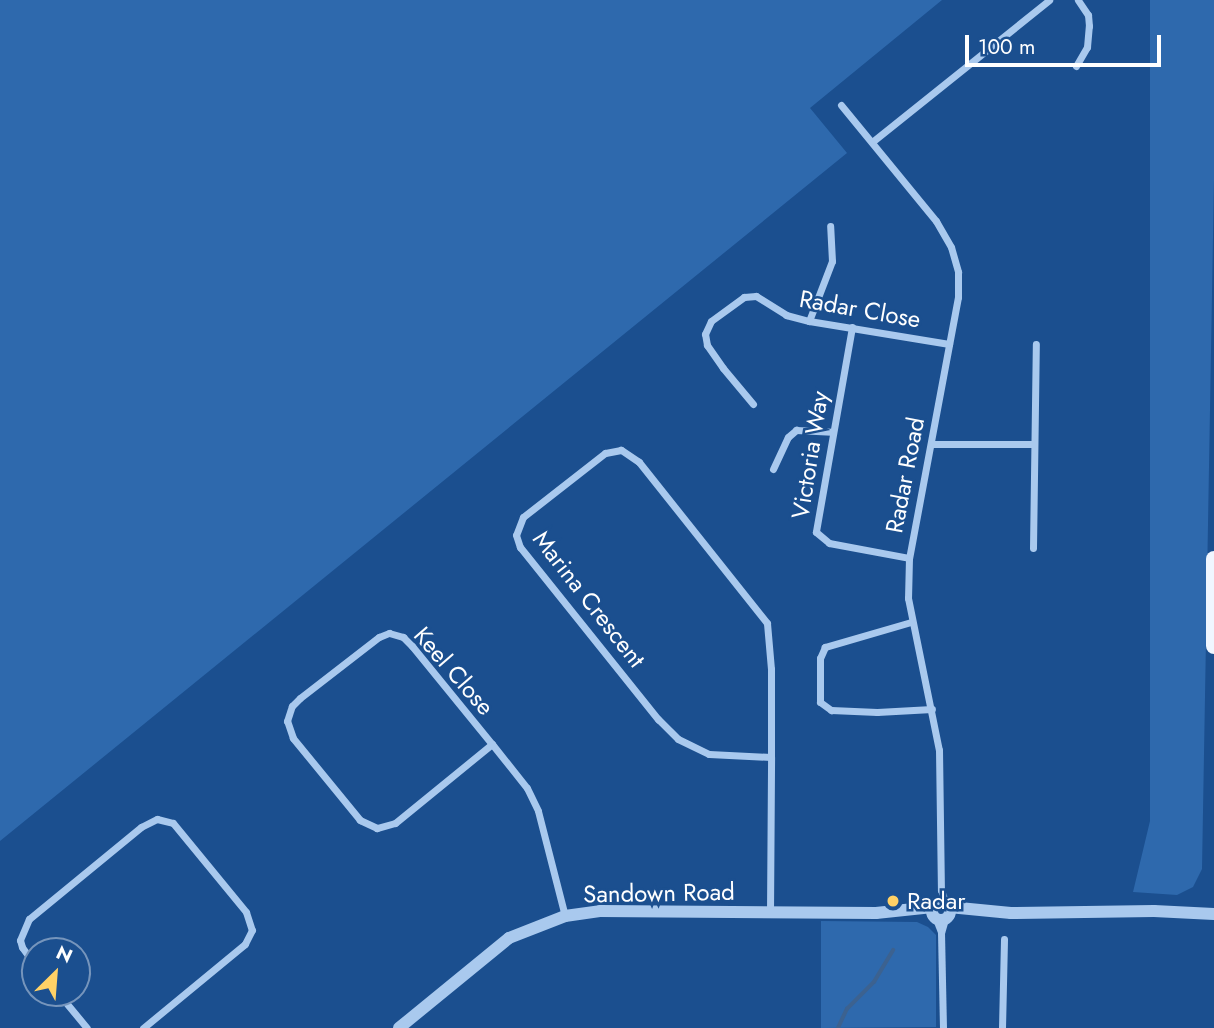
<!DOCTYPE html>
<style>
body{margin:0}
#map{position:relative;width:1214px;height:1028px;overflow:hidden;background:#1b4f8f;font-family:Jost,sans-serif}
div>[style]{position:absolute}
.green>*{inset:0;background:#2e69ad}
.stream>*{height:3.5px;margin:-1.75px;padding:0 1.75px;transform-origin:1.75px;border-radius:1.75px;background:#3c6290}
.minor>*{height:7px;margin:-3.5px;padding:0 3.5px;transform-origin:3.5px;border-radius:3.5px;background:#a9c9ee}
.tertiary>*{height:12px;margin:-6px;padding:0 6px;transform-origin:6px;border-radius:6px;background:#a9c9ee}
.tertiary>.ring{margin:-6px;padding:0;box-sizing:content-box;background:none;border:12px solid #a9c9ee;border-radius:50%}
.primary>*{height:16px;margin:-8px;padding:0 8px;transform-origin:8px;border-radius:8px;background:#f0f6ff}
.dots>*{width:19px;height:19px;translate:-50% -50%;box-sizing:border-box;border:4px solid #1b4f8f;border-radius:50%}
span{translate:-50% -50%;white-space:nowrap;text-align:center;line-height:1.15;-webkit-text-stroke:5px #1b4f8f;paint-order:stroke}
.street-label{font-size:24px;color:#fff}
.poi-label{font-size:24px;color:#fff}
.left{translate:0 -50%;text-align:left}
.north{position:absolute;left:21px;top:937px;width:70px;height:70px;box-sizing:border-box;background:#1b4f8f;border:2px solid #7695bc;border-radius:50%;rotate:25deg;font-size:19px;font-weight:700;line-height:28px;text-align:center;color:#fff}
.north::after{content:'';display:block;margin:auto;width:24px;height:32px;background:#ffd166;clip-path:polygon(50% 0,100% 100%,50% 72%,0 100%)}
.scale{position:absolute;left:965px;top:35px;width:196px;height:32px;box-sizing:border-box;border:4px solid #fff;border-top:0;padding-left:9px;font-size:21px;line-height:24px;white-space:nowrap;color:#fff;-webkit-text-stroke:5px #1b4f8f;paint-order:stroke}
</style>
<div id="map">
<div class="green">
<i style="clip-path:polygon(0 0,942px 0,810px 108px,847px 153px,0 841px)"></i>
<i style="clip-path:polygon(1150px 0,1214px 0,1214px 179px,1202px 869px,1193px 887px,1177px 895px,1133px 892px,1150px 821px)"></i>
<i style="clip-path:polygon(821px 921px,917px 922px,928px 927px,936px 935px,936px 1027px,821px 1028px)"></i>
</div>
<div class="stream">
<i style="left:838px;top:1028px;width:21px;rotate:-65deg"></i>
<i style="left:847px;top:1009px;width:38px;rotate:-45deg"></i>
<i style="left:874px;top:982px;width:37px;rotate:-59deg"></i>
</div>
<div class="minor">
<i style="left:1076px;top:66px;width:22px;rotate:-60deg"></i>
<i style="left:1087px;top:47px;width:21px;rotate:-85deg"></i>
<i style="left:1089px;top:26px;width:11px;rotate:-95deg"></i>
<i style="left:1088px;top:15px;width:18px;rotate:-124deg"></i>
<i style="left:841px;top:105px;width:150px;rotate:50.7deg"></i>
<i style="left:936px;top:221px;width:30px;rotate:60deg"></i>
<i style="left:951px;top:247px;width:26px;rotate:74deg"></i>
<i style="left:958px;top:272px;width:25px;rotate:90deg"></i>
<i style="left:958px;top:297px;width:266px;rotate:100.6deg"></i>
<i style="left:909px;top:558px;width:40px;rotate:91.4deg"></i>
<i style="left:908px;top:598px;width:155px;rotate:78.5deg"></i>
<i style="left:939px;top:750px;width:140px;rotate:89.2deg"></i>
<i style="left:941px;top:890px;width:15px;rotate:70deg"></i>
<i style="left:872px;top:142px;width:227px;rotate:-38.7deg"></i>
<i style="left:809px;top:321px;width:64px;rotate:-69deg"></i>
<i style="left:832px;top:261px;width:35px;rotate:-93deg"></i>
<i style="left:852px;top:327px;width:208px;rotate:100deg"></i>
<i style="left:816px;top:532px;width:17px;rotate:40deg"></i>
<i style="left:829px;top:543px;width:81px;rotate:10.6deg"></i>
<i style="left:753px;top:404px;width:47px;rotate:-129.8deg"></i>
<i style="left:723px;top:368px;width:28px;rotate:-125deg"></i>
<i style="left:707px;top:345px;width:11px;rotate:-100deg"></i>
<i style="left:705px;top:334px;width:14px;rotate:-65deg"></i>
<i style="left:711px;top:321px;width:41px;rotate:-36deg"></i>
<i style="left:744px;top:297px;width:12px;rotate:-5deg"></i>
<i style="left:756px;top:296px;width:36px;rotate:32deg"></i>
<i style="left:786px;top:315px;width:24px;rotate:15deg"></i>
<i style="left:809px;top:321px;width:142px;rotate:9.3deg"></i>
<i style="left:931px;top:444px;width:103px"></i>
<i style="left:773px;top:469px;width:35px;rotate:-65deg"></i>
<i style="left:788px;top:437px;width:11px;rotate:-41deg"></i>
<i style="left:796px;top:430px;width:35px;rotate:3deg"></i>
<i style="left:1033px;top:548px;width:204px;rotate:-89.2deg"></i>
<i style="left:911px;top:622px;width:90px;rotate:163.8deg"></i>
<i style="left:825px;top:647px;width:12px;rotate:114deg"></i>
<i style="left:820px;top:658px;width:44px;rotate:90deg"></i>
<i style="left:820px;top:702px;width:14px;rotate:36deg"></i>
<i style="left:831px;top:710px;width:46px;rotate:2.5deg"></i>
<i style="left:877px;top:712px;width:55px;rotate:-3.1deg"></i>
<i style="left:492px;top:744px;width:125px;rotate:140.8deg"></i>
<i style="left:395px;top:823px;width:19px;rotate:164deg"></i>
<i style="left:377px;top:828px;width:19px;rotate:-155deg"></i>
<i style="left:360px;top:820px;width:106px;rotate:-129.3deg"></i>
<i style="left:293px;top:738px;width:18px;rotate:-109deg"></i>
<i style="left:287px;top:721px;width:16px;rotate:-72deg"></i>
<i style="left:292px;top:706px;width:11px;rotate:-45deg"></i>
<i style="left:300px;top:698px;width:100px;rotate:-37.7deg"></i>
<i style="left:379px;top:637px;width:11px;rotate:-22deg"></i>
<i style="left:389px;top:633px;width:15px;rotate:16deg"></i>
<i style="left:403px;top:637px;width:13px;rotate:45deg"></i>
<i style="left:412px;top:646px;width:127px;rotate:50.8deg"></i>
<i style="left:492px;top:744px;width:56px;rotate:51.5deg"></i>
<i style="left:527px;top:788px;width:25px;rotate:64deg"></i>
<i style="left:538px;top:811px;width:108px;rotate:75.6deg"></i>
<i style="left:770px;top:913px;width:156px;rotate:-89.6deg"></i>
<i style="left:771px;top:757px;width:88px;rotate:-90deg"></i>
<i style="left:771px;top:669px;width:46px;rotate:-95deg"></i>
<i style="left:767px;top:623px;width:206px;rotate:-128.5deg"></i>
<i style="left:639px;top:462px;width:22px;rotate:-146deg"></i>
<i style="left:621px;top:450px;width:16px;rotate:169deg"></i>
<i style="left:605px;top:453px;width:104px;rotate:142deg"></i>
<i style="left:523px;top:517px;width:19px;rotate:111deg"></i>
<i style="left:516px;top:535px;width:13px;rotate:72deg"></i>
<i style="left:520px;top:547px;width:221px;rotate:51.3deg"></i>
<i style="left:658px;top:719px;width:28px;rotate:45deg"></i>
<i style="left:678px;top:739px;width:34px;rotate:26deg"></i>
<i style="left:709px;top:754px;width:62px;rotate:2.8deg"></i>
<i style="left:936px;top:919px;width:14px;rotate:69deg"></i>
<i style="left:35px;top:965px;width:22px;rotate:-126deg"></i>
<i style="left:22px;top:947px;width:7px;rotate:-106deg"></i>
<i style="left:20px;top:940px;width:23px;rotate:-67deg"></i>
<i style="left:29px;top:919px;width:145px;rotate:-39.4deg"></i>
<i style="left:141px;top:827px;width:18px;rotate:-27deg"></i>
<i style="left:157px;top:819px;width:16px;rotate:14deg"></i>
<i style="left:173px;top:823px;width:115px;rotate:50.6deg"></i>
<i style="left:246px;top:912px;width:19px;rotate:72deg"></i>
<i style="left:252px;top:930px;width:16px;rotate:117deg"></i>
<i style="left:245px;top:944px;width:132px;rotate:140.5deg"></i>
<i style="left:58px;top:993px;width:45px;rotate:50.4deg"></i>
<i style="left:943px;top:1028px;width:95px;rotate:-91.2deg"></i>
<i style="left:941px;top:933px;width:15px;rotate:-74deg"></i>
<i style="left:1002px;top:1028px;width:89px;rotate:-88.7deg"></i>
</div>
<div class="tertiary">
<i class="ring" style="left:932px;top:902px;width:6px;height:6px"></i>
<i style="left:949px;top:907px;width:62px;rotate:5.5deg"></i>
<i style="left:1011px;top:913px;width:143px;rotate:-0.8deg"></i>
<i style="left:1154px;top:911px;width:60px;rotate:2.9deg"></i>
<i style="left:399px;top:1028px;width:142px;rotate:-39.3deg"></i>
<i style="left:509px;top:938px;width:60px;rotate:-21.4deg"></i>
<i style="left:565px;top:916px;width:35px;rotate:-8deg"></i>
<i style="left:600px;top:911px;width:276px;rotate:0.4deg"></i>
<i style="left:876px;top:913px;width:57px;rotate:-6deg"></i>
</div>
<div class="primary">
<i style="left:1214px;top:559px;width:87px;rotate:90deg"></i>
</div>
<div class="dots">
<i style="left:893px;top:901px;background:#ffd166"></i>
</div>
<div class="street-label">
<span style="left:860px;top:309px;rotate:10deg">Radar Close</span>
<span style="left:810px;top:455px;rotate:-81deg">Victoria Way</span>
<span style="left:905px;top:475px;rotate:-79deg">Radar Road</span>
<span style="left:589px;top:599px;rotate:52deg">Marina Crescent</span>
<span style="left:454px;top:671px;rotate:49deg">Keel Close</span>
<span style="left:659px;top:893px;rotate:-1deg">Sandown Road</span>
</div>
<div class="poi-label">
<span class="left" style="left:907px;top:901px">Radar</span>
</div>
<div class="north">N</div>
<div class="scale">100 m</div>
</div>
